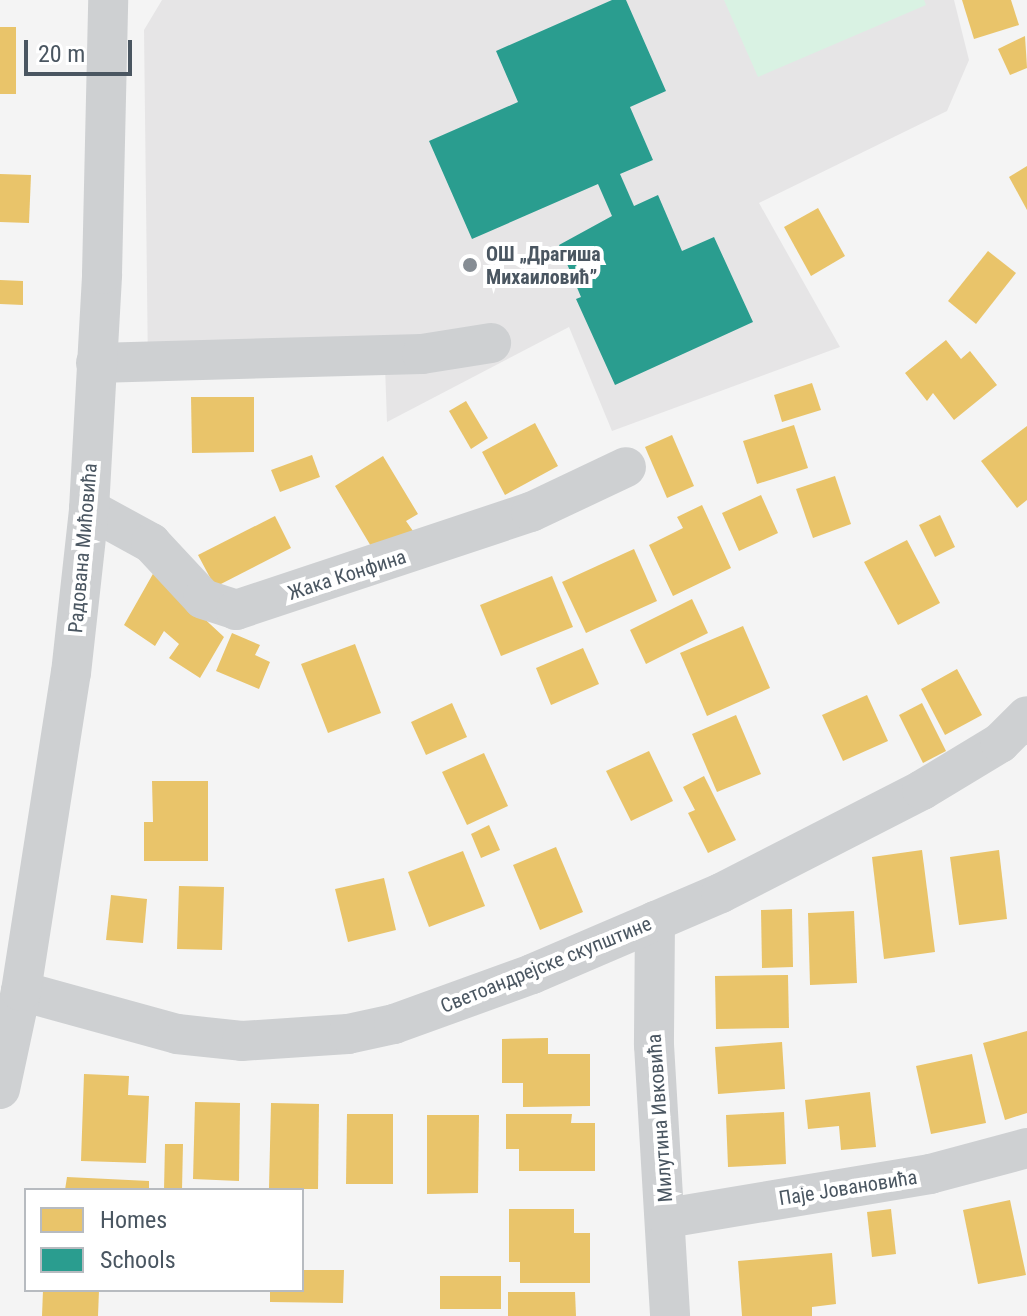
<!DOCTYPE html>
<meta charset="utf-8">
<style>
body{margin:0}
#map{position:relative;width:1027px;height:1316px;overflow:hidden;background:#f4f4f4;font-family:"Roboto Condensed",sans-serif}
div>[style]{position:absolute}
.education>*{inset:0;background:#e6e5e6}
.green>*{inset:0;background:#d9f2e3}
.homes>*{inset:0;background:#e9c46a}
.schools>*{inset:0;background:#2a9d8f}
.minor>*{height:40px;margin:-20px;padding:0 20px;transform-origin:20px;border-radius:20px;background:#ced0d2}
.dots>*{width:22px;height:22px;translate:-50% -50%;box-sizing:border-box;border:4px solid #fff;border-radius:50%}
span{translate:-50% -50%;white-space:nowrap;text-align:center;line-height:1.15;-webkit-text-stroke:8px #fff;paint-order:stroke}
.poi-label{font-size:20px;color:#4a5661;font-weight:700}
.left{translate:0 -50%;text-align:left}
.street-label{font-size:20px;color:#4a5661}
.legend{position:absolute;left:24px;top:1188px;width:280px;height:104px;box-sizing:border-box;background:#fff;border:2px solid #b7bbc0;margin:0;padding:10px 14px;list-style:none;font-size:24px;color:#4a5661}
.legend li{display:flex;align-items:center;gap:16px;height:40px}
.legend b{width:40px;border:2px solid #b7bbc0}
.scale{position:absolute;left:24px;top:40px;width:108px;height:36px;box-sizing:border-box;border:4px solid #4a5661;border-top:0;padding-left:10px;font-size:24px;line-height:28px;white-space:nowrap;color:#4a5661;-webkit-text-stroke:6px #fff;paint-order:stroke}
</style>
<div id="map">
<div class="education">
<i style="clip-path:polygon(162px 0,954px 0,969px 60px,947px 111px,759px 203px,840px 347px,612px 431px,569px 327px,387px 422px,385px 366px,148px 371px,144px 30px)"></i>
</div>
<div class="green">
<i style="clip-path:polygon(724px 0,924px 0,926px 5px,758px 77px)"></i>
</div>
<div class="homes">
<i style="clip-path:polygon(962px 0,1011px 0,1019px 25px,974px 39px)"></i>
<i style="clip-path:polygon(0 27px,16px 27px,16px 94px,0 94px)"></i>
<i style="clip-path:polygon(1025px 36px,1027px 68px,1010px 75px,998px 49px)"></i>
<i style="clip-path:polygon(1027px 166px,1027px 210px,1009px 177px)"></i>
<i style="clip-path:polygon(0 174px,31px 175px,29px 223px,0 222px)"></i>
<i style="clip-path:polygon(818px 208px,845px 256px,811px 276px,784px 227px)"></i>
<i style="clip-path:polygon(988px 251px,1016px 273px,976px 324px,948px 301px)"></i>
<i style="clip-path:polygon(0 280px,23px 281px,23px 305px,0 304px)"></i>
<i style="clip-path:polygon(946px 340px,961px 359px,970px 351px,997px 385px,954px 420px,933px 393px,927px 401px,905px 373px)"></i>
<i style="clip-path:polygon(812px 383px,821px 410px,782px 422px,774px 395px)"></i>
<i style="clip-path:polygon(191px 397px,254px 397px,254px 452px,192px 453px)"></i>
<i style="clip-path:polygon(466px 401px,488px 438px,471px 449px,449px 411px)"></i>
<i style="clip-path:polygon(535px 423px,558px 466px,505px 495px,482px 452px)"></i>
<i style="clip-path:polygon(794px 425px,808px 468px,757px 484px,743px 441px)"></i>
<i style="clip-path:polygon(1027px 426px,1027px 500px,1017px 508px,981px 461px)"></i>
<i style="clip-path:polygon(672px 435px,694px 486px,667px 498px,645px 447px)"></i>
<i style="clip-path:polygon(312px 455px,320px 477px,280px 492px,271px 470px)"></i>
<i style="clip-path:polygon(383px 456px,418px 514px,406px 521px,413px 531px,375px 553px,335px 486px)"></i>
<i style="clip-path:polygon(835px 476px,851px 524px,813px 538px,796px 489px)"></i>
<i style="clip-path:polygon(761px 495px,778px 533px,739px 551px,722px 513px)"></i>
<i style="clip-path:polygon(702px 505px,731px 568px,673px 596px,649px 545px,683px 528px,677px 517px)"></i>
<i style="clip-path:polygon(940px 515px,955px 547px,935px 557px,919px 525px)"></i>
<i style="clip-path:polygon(275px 516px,291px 548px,215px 587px,198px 555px)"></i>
<i style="clip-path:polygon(907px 540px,940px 603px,898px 625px,864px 562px)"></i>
<i style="clip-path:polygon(634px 549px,657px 601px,586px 633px,562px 582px)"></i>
<i style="clip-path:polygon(154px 572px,224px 637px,200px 678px,169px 658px,179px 644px,164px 631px,155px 646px,124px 625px)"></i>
<i style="clip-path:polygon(552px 576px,573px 627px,501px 656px,480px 605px)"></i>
<i style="clip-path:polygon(692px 599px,708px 633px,646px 664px,630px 630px)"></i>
<i style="clip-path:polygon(743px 626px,770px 688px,707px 716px,680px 653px)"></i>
<i style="clip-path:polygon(232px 633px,260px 645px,255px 655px,270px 662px,259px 689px,216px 671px)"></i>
<i style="clip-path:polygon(355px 644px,381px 713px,328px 733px,301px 664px)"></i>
<i style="clip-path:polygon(583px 648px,599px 684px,551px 705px,536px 668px)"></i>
<i style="clip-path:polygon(957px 669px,982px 715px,945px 735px,921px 689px)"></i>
<i style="clip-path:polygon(867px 695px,888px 741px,843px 761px,822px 715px)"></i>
<i style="clip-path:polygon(452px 703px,467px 737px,426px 755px,411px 722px)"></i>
<i style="clip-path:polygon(922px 703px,946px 751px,923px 763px,899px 715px)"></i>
<i style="clip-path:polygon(736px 715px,761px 774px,717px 792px,692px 734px)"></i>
<i style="clip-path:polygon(649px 751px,673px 801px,631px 821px,606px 771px)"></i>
<i style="clip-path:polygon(484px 753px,508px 806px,467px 825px,442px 772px)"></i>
<i style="clip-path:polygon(704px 776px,736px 840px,708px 853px,688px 813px,695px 810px,683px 787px)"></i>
<i style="clip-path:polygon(152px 781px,208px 781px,208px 861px,144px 861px,144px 822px,153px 822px)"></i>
<i style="clip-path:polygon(489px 825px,500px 850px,481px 858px,471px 834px)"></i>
<i style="clip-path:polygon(556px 847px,583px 912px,540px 930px,513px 865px)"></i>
<i style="clip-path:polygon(922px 850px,935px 952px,884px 959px,872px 857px)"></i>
<i style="clip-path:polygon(999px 850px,1007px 919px,959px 925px,950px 857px)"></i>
<i style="clip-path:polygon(463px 851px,485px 906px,429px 927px,408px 872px)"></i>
<i style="clip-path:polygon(384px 878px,396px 930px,348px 942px,335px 889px)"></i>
<i style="clip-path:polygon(179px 886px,224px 887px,222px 950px,177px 949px)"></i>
<i style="clip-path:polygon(111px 895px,147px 899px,143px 943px,106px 940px)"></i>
<i style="clip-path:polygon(792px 909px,793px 967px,762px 968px,761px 910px)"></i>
<i style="clip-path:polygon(854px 911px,857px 983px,810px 985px,808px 913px)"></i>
<i style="clip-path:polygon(788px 975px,789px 1028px,716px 1029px,715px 976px)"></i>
<i style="clip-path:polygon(1027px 1031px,1027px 1113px,1005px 1120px,983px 1043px)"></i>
<i style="clip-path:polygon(548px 1038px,548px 1054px,590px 1054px,590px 1106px,523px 1107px,523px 1083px,502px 1083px,502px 1039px)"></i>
<i style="clip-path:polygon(782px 1042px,785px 1089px,718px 1094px,715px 1047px)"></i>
<i style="clip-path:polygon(972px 1054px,986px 1123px,931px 1134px,916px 1066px)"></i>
<i style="clip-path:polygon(84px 1074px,129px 1076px,128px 1095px,149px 1096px,146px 1163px,81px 1161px)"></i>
<i style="clip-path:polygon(870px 1092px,876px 1147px,841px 1150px,839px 1126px,808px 1129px,805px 1100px)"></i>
<i style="clip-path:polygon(195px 1102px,240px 1103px,239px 1181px,193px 1179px)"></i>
<i style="clip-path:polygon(271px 1103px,319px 1104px,318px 1189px,269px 1189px)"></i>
<i style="clip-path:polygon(784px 1112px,786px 1164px,728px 1167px,726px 1115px)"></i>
<i style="clip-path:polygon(347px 1114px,393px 1114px,393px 1184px,346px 1184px)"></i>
<i style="clip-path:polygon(506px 1114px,572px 1114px,571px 1123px,595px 1123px,595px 1171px,519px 1171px,519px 1149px,506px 1149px)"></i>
<i style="clip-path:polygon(427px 1115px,479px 1115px,478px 1193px,427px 1194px)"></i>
<i style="clip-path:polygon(165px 1144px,183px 1144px,182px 1190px,164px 1190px)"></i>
<i style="clip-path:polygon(67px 1177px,149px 1181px,149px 1190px,65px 1190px)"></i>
<i style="clip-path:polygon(1010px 1200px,1026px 1275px,978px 1284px,963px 1210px)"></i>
<i style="clip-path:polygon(509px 1209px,574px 1209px,574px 1233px,590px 1233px,590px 1283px,520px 1283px,520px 1262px,509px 1262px)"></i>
<i style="clip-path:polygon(891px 1209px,896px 1254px,872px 1257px,867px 1212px)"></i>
<i style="clip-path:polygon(832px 1253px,836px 1304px,812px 1307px,812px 1316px,742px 1316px,738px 1261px)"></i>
<i style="clip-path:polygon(302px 1270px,344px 1270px,343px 1303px,270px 1302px,270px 1290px,302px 1290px)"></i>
<i style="clip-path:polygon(440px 1276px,501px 1276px,501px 1309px,440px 1309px)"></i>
<i style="clip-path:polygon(43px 1290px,99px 1290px,98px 1316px,42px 1316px)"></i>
<i style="clip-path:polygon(508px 1292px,575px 1292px,576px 1316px,508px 1316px)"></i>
</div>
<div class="schools">
<i style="clip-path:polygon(612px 0,626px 0,666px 91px,630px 107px,653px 160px,620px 174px,634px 206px,658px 195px,682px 251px,714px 237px,753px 322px,615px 385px,576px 299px,581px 297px,559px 245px,612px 216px,598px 184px,472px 239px,429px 141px,518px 102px,496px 51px)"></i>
</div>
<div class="minor">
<i style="left:96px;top:363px;width:326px;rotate:-1.6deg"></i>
<i style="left:422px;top:354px;width:70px;rotate:-9.1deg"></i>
<i style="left:89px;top:509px;width:71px;rotate:28.7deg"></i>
<i style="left:151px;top:543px;width:76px;rotate:47.1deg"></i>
<i style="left:203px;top:599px;width:35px;rotate:18deg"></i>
<i style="left:236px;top:610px;width:311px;rotate:-18.4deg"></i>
<i style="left:531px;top:512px;width:105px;rotate:-25.3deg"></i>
<i style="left:655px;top:921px;width:124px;rotate:90.5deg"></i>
<i style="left:654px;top:1045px;width:271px;rotate:86.6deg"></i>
<i style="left:21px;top:991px;width:162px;rotate:15.4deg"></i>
<i style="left:177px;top:1034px;width:65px;rotate:6.1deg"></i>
<i style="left:242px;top:1041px;width:106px;rotate:-3.8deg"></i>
<i style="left:348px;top:1034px;width:47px;rotate:-12.3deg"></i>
<i style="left:394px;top:1024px;width:147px;rotate:-19.9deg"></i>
<i style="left:532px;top:974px;width:206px;rotate:-23.2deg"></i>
<i style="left:721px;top:893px;width:226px;rotate:-27.1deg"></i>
<i style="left:922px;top:790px;width:91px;rotate:-31.1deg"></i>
<i style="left:1000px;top:743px;width:38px;rotate:-45deg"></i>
<i style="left:0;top:1089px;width:100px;rotate:-77.9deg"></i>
<i style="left:21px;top:991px;width:322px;rotate:-81.1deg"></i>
<i style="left:71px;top:673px;width:165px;rotate:-83.7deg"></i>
<i style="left:89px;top:509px;width:235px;rotate:-86.8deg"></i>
<i style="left:102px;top:274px;width:274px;rotate:-88.7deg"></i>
<i style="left:667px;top:1218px;width:267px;rotate:-9.5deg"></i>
<i style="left:930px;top:1174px;width:100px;rotate:-15deg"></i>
</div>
<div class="dots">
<i style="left:470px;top:265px;background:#868d94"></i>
</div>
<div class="poi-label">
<span class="left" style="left:486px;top:266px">ОШ „Драгиша<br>Михаиловић”</span>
</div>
<div class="street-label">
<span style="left:83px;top:548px;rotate:-85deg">Радована Мићовића</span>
<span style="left:347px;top:575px;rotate:-18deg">Жака Конфина</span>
<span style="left:546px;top:965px;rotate:-22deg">Светоандрејске скупштине</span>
<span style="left:660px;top:1118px;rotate:-94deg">Милутина Ивковића</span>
<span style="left:848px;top:1188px;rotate:-9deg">Паје Јовановића</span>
</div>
<ul class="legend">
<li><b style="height:22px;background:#e9c46a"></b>Homes</li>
<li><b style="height:22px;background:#2a9d8f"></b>Schools</li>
</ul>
<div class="scale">20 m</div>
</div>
